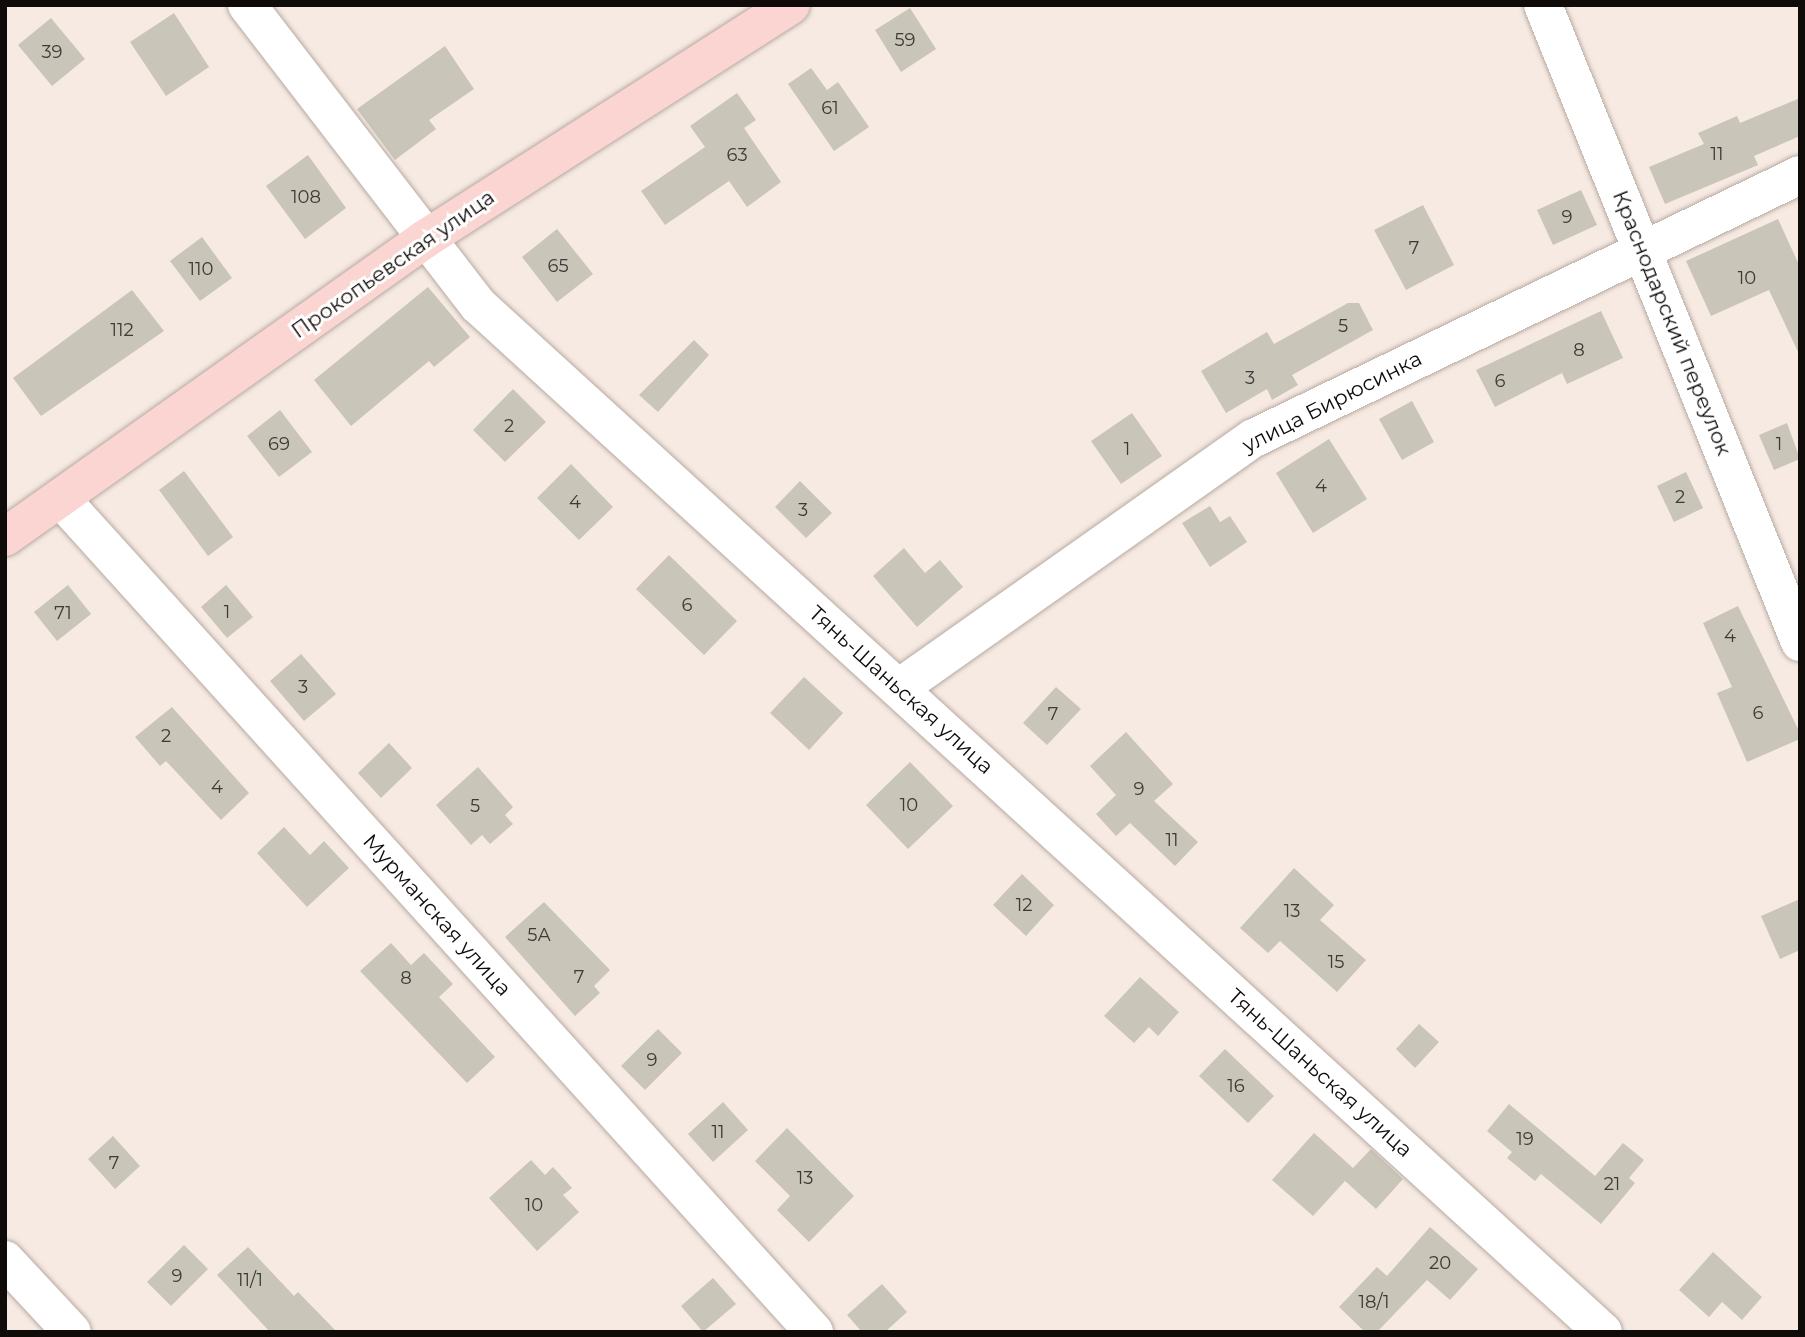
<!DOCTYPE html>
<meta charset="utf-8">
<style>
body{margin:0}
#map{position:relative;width:1805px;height:1337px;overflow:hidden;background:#f7eae2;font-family:Montserrat,sans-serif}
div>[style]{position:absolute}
.building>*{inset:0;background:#c9c5b9}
.roads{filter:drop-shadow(0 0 2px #b6aaa2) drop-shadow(0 0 2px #b6aaa2)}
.minor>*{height:38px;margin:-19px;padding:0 19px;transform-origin:19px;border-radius:19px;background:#fff}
.major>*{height:38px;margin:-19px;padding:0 19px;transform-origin:19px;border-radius:19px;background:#fad5d1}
span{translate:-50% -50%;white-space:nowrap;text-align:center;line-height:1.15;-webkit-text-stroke:6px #fff;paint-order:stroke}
.number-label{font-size:18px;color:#3e3a35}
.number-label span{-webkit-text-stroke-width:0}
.street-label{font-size:21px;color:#0f0b09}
.frame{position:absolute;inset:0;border:7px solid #0f0b09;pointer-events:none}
</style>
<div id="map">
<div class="building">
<i style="clip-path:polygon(910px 8px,936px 49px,901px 72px,875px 30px)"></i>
<i style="clip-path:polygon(174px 13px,209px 67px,166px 96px,130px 42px)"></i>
<i style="clip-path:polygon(51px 18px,85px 59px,52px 86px,18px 45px)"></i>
<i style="clip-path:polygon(445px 46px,474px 89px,429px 120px,436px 129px,395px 160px,357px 109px)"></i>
<i style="clip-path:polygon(811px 68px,827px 90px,838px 82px,869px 127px,834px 151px,788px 84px)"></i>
<i style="clip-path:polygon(737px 93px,756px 120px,744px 128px,781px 182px,747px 207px,729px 181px,665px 225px,641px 191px,705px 147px,690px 126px)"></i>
<i style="clip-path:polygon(1800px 98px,1800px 136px,1754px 156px,1758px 165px,1665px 204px,1649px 167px,1704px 144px,1698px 133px,1737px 116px,1740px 123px)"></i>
<i style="clip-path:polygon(308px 155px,346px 208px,305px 239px,266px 186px)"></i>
<i style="clip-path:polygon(1581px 190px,1597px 225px,1553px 245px,1537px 210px)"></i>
<i style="clip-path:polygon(1423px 205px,1454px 265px,1406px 290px,1374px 230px)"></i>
<i style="clip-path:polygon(1778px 219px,1800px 267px,1800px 356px,1769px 290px,1711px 316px,1686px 261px)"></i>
<i style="clip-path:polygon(557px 229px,593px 274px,557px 302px,522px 257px)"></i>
<i style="clip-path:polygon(202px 237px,232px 278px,200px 301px,170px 261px)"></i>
<i style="clip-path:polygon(428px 287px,470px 337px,434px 367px,429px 361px,351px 426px,314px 380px)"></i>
<i style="clip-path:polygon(132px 290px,164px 331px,41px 416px,13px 378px)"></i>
<i style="clip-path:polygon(1348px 303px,1359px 303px,1373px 330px,1292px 375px,1298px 385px,1272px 400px,1267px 389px,1226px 413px,1201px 371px,1267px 332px,1274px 344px)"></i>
<i style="clip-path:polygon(1601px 311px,1623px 358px,1567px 384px,1562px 373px,1495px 407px,1476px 370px)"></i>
<i style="clip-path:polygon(694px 340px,709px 355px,658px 412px,639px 395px)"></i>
<i style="clip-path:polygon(513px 389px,546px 422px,505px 462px,473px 430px)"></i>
<i style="clip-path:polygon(1412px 401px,1434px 442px,1402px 460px,1379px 419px)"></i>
<i style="clip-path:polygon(280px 410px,312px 452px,279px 477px,247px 436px)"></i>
<i style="clip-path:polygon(1132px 413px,1162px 456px,1121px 484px,1091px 441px)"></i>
<i style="clip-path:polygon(1787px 423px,1800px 459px,1774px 470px,1759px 435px)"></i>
<i style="clip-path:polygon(1329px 439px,1367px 499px,1313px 533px,1276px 473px)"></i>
<i style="clip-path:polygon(571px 464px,613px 507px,579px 540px,537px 498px)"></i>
<i style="clip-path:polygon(184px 471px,233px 537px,208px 556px,159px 490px)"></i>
<i style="clip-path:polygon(1686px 472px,1703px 508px,1674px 522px,1657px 486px)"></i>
<i style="clip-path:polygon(800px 481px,832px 513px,806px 538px,775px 507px)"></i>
<i style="clip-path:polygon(1210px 506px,1220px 522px,1230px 516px,1247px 542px,1210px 567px,1182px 523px)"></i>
<i style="clip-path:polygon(904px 548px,925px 573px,940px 560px,963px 587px,917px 627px,873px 576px)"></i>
<i style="clip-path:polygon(669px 555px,737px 621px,704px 655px,636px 589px)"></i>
<i style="clip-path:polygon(68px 585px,91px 614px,57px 641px,34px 612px)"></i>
<i style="clip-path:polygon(226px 585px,253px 617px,227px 638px,201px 607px)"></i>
<i style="clip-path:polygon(1738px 606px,1800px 733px,1800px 739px,1747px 762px,1717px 693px,1732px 687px,1703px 623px)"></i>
<i style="clip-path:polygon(301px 654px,336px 694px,304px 721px,270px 681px)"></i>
<i style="clip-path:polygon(804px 677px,843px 713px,809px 750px,770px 713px)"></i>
<i style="clip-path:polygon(1056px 687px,1081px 709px,1047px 745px,1023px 723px)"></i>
<i style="clip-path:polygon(172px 707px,249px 793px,221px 820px,166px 761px,160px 766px,135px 737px)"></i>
<i style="clip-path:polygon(1126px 732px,1173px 784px,1154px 801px,1198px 842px,1175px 866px,1130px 823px,1116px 836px,1096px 814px,1116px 795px,1090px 766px)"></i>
<i style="clip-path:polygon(389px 743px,412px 768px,381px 798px,358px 773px)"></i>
<i style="clip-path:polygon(910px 762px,953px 806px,908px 849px,866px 805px)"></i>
<i style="clip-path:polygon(478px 767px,513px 807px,505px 815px,513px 824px,490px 844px,482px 835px,471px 845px,436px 805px)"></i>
<i style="clip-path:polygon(284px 827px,310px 855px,324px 841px,349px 868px,307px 907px,257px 853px)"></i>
<i style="clip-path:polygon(1294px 868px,1334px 905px,1320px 920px,1366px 960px,1337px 992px,1280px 941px,1268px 953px,1240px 928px)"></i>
<i style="clip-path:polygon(1022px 874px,1054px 905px,1026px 936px,993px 905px)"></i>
<i style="clip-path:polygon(1800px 899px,1800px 950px,1780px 959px,1761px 916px)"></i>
<i style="clip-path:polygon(544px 902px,610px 970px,594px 986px,600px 993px,575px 1016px,505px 937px)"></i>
<i style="clip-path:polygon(391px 943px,411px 965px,424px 953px,453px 984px,439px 997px,495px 1057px,467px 1083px,360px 971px)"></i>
<i style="clip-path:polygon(1140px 977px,1179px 1012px,1158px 1036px,1149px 1027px,1134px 1043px,1104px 1016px)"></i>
<i style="clip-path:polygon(1419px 1024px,1439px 1042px,1415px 1068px,1396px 1049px)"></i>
<i style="clip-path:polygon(658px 1029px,682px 1053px,645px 1090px,621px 1066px)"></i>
<i style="clip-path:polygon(1225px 1049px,1274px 1096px,1248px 1123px,1199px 1076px)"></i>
<i style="clip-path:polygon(723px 1102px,748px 1130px,713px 1162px,688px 1134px)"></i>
<i style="clip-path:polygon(1509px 1104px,1595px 1176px,1623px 1143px,1644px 1160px,1629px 1178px,1635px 1183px,1601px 1224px,1541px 1174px,1535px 1181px,1507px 1158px,1512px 1152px,1487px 1131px)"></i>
<i style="clip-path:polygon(787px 1128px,854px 1196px,809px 1242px,777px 1210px,790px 1196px,755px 1161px)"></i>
<i style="clip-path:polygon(1314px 1133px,1353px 1168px,1371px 1149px,1403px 1179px,1376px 1209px,1345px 1181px,1313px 1216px,1272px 1180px)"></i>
<i style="clip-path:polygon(113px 1136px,140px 1166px,115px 1189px,88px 1159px)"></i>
<i style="clip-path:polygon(531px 1160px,545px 1175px,553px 1167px,572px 1188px,563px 1195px,579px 1212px,537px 1251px,489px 1198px)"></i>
<i style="clip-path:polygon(1430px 1227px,1478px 1269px,1450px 1300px,1427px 1280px,1377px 1332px,1365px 1332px,1339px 1307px,1377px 1267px,1387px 1276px)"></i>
<i style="clip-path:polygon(184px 1245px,208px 1269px,171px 1306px,147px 1282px)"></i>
<i style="clip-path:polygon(248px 1247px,294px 1296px,298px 1292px,337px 1332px,270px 1332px,217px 1275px)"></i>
<i style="clip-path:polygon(1713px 1252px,1762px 1297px,1742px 1320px,1722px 1302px,1709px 1317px,1679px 1290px)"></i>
<i style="clip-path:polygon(713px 1278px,736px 1304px,703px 1332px,681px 1306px)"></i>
<i style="clip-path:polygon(882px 1284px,907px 1312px,885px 1332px,862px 1332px,847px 1315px)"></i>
</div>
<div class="roads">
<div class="minor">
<i style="left:247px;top:5px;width:379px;rotate:52.4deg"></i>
<i style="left:478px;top:305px;width:1523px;rotate:42.39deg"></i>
<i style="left:1543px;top:5px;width:687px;rotate:68.03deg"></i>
<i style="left:61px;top:499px;width:1123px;rotate:47.89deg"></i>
<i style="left:899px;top:688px;width:434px;rotate:-35.2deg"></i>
<i style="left:1254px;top:438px;width:606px;rotate:-25.72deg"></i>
<i style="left:5px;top:1260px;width:98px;rotate:47.1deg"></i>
</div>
<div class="major">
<i style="left:5px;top:537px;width:515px;rotate:-35.36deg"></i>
<i style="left:425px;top:239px;width:434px;rotate:-32.6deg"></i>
</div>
</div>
<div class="number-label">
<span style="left:905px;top:40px">59</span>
<span style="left:52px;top:52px">39</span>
<span style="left:830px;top:108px">61</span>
<span style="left:1717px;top:154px">11</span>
<span style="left:737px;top:155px">63</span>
<span style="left:306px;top:197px">108</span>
<span style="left:1567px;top:217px">9</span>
<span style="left:1414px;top:248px">7</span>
<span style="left:558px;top:266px">65</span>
<span style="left:201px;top:269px">110</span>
<span style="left:1747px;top:278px">10</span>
<span style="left:1343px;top:326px">5</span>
<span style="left:122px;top:330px">112</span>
<span style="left:1579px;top:350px">8</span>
<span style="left:1250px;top:378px">3</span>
<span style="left:1500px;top:381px">6</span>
<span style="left:509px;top:426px">2</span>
<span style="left:279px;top:444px">69</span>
<span style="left:1779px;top:444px">1</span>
<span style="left:1127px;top:449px">1</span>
<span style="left:1321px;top:486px">4</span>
<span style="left:1680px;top:497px">2</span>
<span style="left:575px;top:502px">4</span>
<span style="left:803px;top:510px">3</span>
<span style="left:687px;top:605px">6</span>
<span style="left:227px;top:612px">1</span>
<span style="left:63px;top:613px">71</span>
<span style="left:1730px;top:636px">4</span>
<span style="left:303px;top:687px">3</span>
<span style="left:1758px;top:713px">6</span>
<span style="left:1053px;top:714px">7</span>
<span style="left:166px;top:736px">2</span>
<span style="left:217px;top:787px">4</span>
<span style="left:1139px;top:789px">9</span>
<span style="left:909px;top:805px">10</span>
<span style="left:475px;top:806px">5</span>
<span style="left:1172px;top:840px">11</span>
<span style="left:1024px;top:905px">12</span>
<span style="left:1292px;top:911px">13</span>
<span style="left:539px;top:935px">5А</span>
<span style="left:1336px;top:962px">15</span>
<span style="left:579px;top:977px">7</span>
<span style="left:406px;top:978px">8</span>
<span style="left:652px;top:1060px">9</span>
<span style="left:1236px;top:1086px">16</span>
<span style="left:718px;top:1132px">11</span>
<span style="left:1525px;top:1139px">19</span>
<span style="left:114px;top:1163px">7</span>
<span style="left:805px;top:1178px">13</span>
<span style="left:1612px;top:1184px">21</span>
<span style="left:534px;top:1205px">10</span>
<span style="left:1440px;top:1263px">20</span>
<span style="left:177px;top:1276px">9</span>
<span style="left:250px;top:1280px">11/1</span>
<span style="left:1374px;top:1302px">18/1</span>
</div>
<div class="street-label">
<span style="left:393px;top:264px;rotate:-35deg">Прокопьевская улица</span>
<span style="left:1672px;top:323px;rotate:68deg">Краснодарский переулок</span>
<span style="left:1332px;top:402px;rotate:-27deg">улица Бирюсинка</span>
<span style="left:901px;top:690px;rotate:42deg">Тянь-Шаньская улица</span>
<span style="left:437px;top:915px;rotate:48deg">Мурманская улица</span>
<span style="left:1320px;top:1073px;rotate:42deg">Тянь-Шаньская улица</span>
</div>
<div class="frame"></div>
</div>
